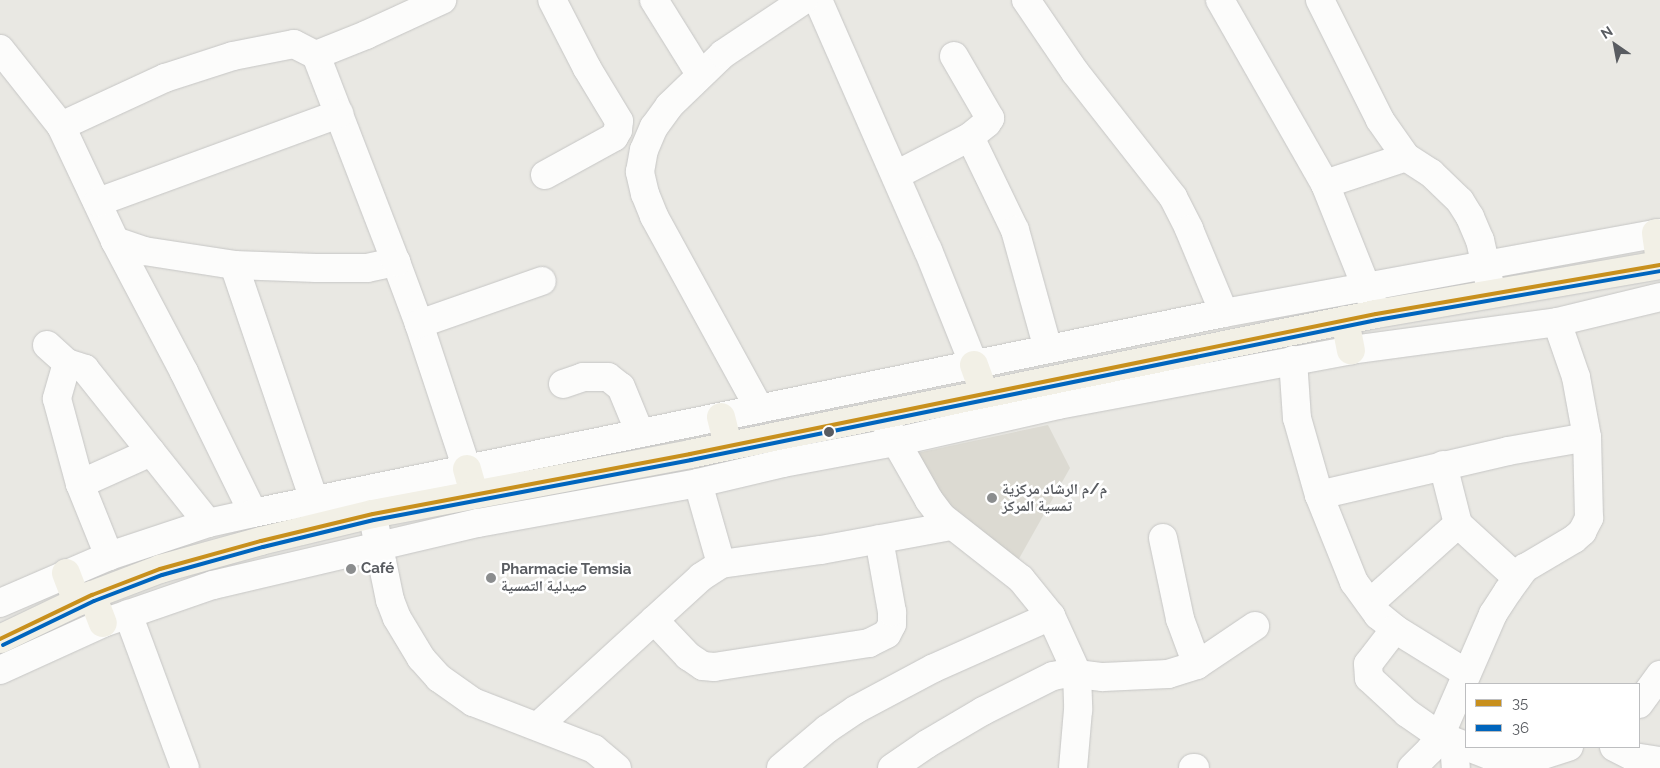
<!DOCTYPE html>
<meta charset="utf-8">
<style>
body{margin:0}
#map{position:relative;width:1660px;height:768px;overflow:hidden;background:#e9e8e3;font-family:Raleway,"Noto Naskh Arabic",sans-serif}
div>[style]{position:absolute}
.education>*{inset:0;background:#dcdad2}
.roads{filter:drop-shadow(0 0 1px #c6c6c5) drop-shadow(0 0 1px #c6c6c5)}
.minor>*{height:28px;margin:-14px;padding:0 14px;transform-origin:14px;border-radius:14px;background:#fcfcfb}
.major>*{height:28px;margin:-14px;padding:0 14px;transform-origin:14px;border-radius:14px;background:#f2f0e6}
.bus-1>*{height:4px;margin:-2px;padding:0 2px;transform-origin:2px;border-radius:2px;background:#c8901d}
.bus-2>*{height:4px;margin:-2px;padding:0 2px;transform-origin:2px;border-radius:2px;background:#0065bd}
.dots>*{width:14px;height:14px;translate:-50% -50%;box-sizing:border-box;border:2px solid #fff;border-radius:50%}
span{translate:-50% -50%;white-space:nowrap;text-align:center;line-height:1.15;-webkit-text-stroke:5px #fff;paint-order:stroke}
.poi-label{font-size:15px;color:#595c61;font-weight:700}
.left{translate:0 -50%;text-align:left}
.legend{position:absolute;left:1465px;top:683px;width:175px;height:65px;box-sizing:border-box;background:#fff;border:1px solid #bdbec0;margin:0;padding:6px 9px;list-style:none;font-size:15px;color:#595c61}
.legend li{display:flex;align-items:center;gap:10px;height:25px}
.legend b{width:25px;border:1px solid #bdbec0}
.north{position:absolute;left:1590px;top:20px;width:50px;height:50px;-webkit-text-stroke:4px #fff;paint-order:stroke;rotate:327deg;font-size:14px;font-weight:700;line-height:20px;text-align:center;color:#595c61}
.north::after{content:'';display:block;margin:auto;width:18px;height:22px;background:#595c61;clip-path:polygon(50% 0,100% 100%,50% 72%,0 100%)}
</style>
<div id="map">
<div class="education">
<i style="clip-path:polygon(1048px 425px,1070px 468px,1012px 571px,938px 512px,917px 453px)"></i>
</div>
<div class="roads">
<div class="minor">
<i style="left:654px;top:0;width:87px;rotate:58.1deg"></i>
<i style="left:818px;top:0;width:273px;rotate:66.3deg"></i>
<i style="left:928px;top:250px;width:124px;rotate:68.2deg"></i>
<i style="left:1026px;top:0;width:87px;rotate:55.8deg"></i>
<i style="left:1075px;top:72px;width:159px;rotate:51.9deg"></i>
<i style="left:1173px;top:197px;width:36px;rotate:63deg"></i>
<i style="left:1189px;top:229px;width:91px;rotate:67.4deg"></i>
<i style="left:1220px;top:0;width:212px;rotate:60.3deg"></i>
<i style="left:1325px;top:184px;width:129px;rotate:68.2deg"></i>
<i style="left:1320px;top:0;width:134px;rotate:63.4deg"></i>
<i style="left:1380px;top:120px;width:45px;rotate:54.9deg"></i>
<i style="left:1406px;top:157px;width:30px;rotate:33deg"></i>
<i style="left:1431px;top:173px;width:40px;rotate:44deg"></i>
<i style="left:1460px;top:201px;width:19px;rotate:58deg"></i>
<i style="left:1470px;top:217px;width:25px;rotate:67deg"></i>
<i style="left:1480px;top:240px;width:42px;rotate:77.6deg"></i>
<i style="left:0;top:49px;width:98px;rotate:51.6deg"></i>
<i style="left:61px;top:126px;width:127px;rotate:64.8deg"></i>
<i style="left:115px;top:241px;width:31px;rotate:19deg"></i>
<i style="left:144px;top:251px;width:91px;rotate:8.8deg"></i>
<i style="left:234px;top:265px;width:82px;rotate:2.1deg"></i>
<i style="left:316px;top:268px;width:51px"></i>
<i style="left:367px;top:268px;width:30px;rotate:-12deg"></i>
<i style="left:396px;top:262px;width:66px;rotate:69.6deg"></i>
<i style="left:419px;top:324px;width:153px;rotate:71.7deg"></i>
<i style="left:316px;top:55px;width:222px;rotate:68.9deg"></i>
<i style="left:954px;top:56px;width:72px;rotate:59.9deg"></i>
<i style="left:990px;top:118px;width:6px;rotate:121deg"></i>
<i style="left:987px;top:123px;width:22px;rotate:141deg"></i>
<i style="left:61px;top:126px;width:115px;rotate:-24.8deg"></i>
<i style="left:165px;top:78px;width:71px;rotate:-17.9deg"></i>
<i style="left:233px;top:56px;width:62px;rotate:-11.1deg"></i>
<i style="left:294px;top:44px;width:25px;rotate:27deg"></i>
<i style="left:316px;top:55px;width:54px;rotate:-21.8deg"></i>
<i style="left:366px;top:35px;width:84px;rotate:-24.7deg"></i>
<i style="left:545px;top:175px;width:79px;rotate:-28.8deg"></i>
<i style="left:614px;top:137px;width:8px;rotate:-60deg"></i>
<i style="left:618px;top:130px;width:9px;rotate:-84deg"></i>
<i style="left:619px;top:121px;width:62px;rotate:-121.1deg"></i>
<i style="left:587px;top:68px;width:76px;rotate:-117.2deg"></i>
<i style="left:896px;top:175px;width:83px;rotate:-27.2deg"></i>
<i style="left:970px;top:137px;width:103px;rotate:64.2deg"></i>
<i style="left:1015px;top:230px;width:123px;rotate:74.5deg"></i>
<i style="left:1325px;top:184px;width:85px;rotate:-18.4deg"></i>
<i style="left:98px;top:202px;width:257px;rotate:-20.1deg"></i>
<i style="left:115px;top:241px;width:148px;rotate:62.2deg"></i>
<i style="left:184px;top:372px;width:157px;rotate:63.9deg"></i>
<i style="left:234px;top:265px;width:248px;rotate:71.2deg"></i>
<i style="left:419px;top:324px;width:130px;rotate:-19.3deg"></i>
<i style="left:47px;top:345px;width:27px;rotate:42deg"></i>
<i style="left:67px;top:363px;width:19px;rotate:18deg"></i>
<i style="left:85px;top:369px;width:197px;rotate:51.4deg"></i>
<i style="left:1293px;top:360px;width:58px;rotate:86.1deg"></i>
<i style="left:1297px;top:418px;width:80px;rotate:74.1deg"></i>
<i style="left:1319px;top:495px;width:94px;rotate:68.1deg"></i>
<i style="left:1354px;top:582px;width:41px;rotate:54deg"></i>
<i style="left:1378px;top:615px;width:22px;rotate:39deg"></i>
<i style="left:1395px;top:629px;width:84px;rotate:31.8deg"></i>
<i style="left:67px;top:363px;width:37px;rotate:106deg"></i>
<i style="left:57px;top:399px;width:88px;rotate:74.9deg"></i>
<i style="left:80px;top:484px;width:78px;rotate:68.1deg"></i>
<i style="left:563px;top:384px;width:21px;rotate:-19deg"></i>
<i style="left:583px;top:377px;width:25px"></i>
<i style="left:608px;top:377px;width:16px;rotate:38deg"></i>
<i style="left:621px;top:387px;width:50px;rotate:67.6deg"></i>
<i style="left:759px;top:408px;width:219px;rotate:-118.7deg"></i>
<i style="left:654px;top:216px;width:24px;rotate:-112deg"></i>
<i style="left:645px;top:194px;width:23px;rotate:-103deg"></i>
<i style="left:640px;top:172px;width:22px;rotate:-80deg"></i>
<i style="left:644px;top:150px;width:25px;rotate:-67deg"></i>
<i style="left:654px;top:127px;width:26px;rotate:-54deg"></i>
<i style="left:669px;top:106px;width:75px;rotate:-43.9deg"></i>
<i style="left:723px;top:54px;width:97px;rotate:-33.7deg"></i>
<i style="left:887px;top:426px;width:85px;rotate:60.4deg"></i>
<i style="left:929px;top:500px;width:21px;rotate:53deg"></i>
<i style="left:942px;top:517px;width:100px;rotate:38.1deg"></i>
<i style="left:1021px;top:579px;width:48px;rotate:51deg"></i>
<i style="left:1051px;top:616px;width:63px;rotate:65.5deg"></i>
<i style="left:1077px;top:673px;width:37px;rotate:88deg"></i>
<i style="left:1078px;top:710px;width:58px;rotate:94.9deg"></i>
<i style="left:1443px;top:465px;width:61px;rotate:75.7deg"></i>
<i style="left:1458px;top:524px;width:80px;rotate:42.5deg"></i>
<i style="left:698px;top:483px;width:84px;rotate:74.1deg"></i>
<i style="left:80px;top:484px;width:78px;rotate:-24.3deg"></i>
<i style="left:1319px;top:495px;width:194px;rotate:-13.1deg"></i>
<i style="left:1508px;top:451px;width:80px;rotate:-10deg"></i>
<i style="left:375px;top:527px;width:75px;rotate:78.4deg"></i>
<i style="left:390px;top:600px;width:19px;rotate:69deg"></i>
<i style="left:397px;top:618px;width:47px;rotate:59deg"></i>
<i style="left:421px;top:658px;width:27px;rotate:48deg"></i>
<i style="left:439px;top:678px;width:42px;rotate:35.2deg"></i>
<i style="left:473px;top:702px;width:130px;rotate:21.2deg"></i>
<i style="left:594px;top:749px;width:30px;rotate:40deg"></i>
<i style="left:1163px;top:538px;width:83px;rotate:78.1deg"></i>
<i style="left:1180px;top:619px;width:49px;rotate:69.7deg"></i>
<i style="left:0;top:603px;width:119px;rotate:-23.3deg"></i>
<i style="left:109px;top:556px;width:104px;rotate:-18.4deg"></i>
<i style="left:208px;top:523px;width:46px;rotate:-12.5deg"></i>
<i style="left:253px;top:513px;width:991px;rotate:-11.64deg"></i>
<i style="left:1224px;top:313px;width:443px;rotate:-10.4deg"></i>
<i style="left:1370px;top:603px;width:118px;rotate:-41.9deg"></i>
<i style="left:128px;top:614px;width:164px;rotate:69.7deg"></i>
<i style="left:654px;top:620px;width:50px;rotate:46.6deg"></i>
<i style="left:688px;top:656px;width:18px;rotate:34deg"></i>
<i style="left:703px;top:666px;width:11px;rotate:5deg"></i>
<i style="left:714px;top:667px;width:157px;rotate:-8.8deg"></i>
<i style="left:869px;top:643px;width:20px;rotate:-27deg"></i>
<i style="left:887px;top:634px;width:11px;rotate:-63deg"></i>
<i style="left:892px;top:624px;width:12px;rotate:-90deg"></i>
<i style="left:892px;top:612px;width:74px;rotate:-100.1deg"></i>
<i style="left:1395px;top:629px;width:44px;rotate:127.6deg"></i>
<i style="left:1368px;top:664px;width:14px;rotate:86deg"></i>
<i style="left:1369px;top:678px;width:52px;rotate:42.6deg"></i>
<i style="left:1407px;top:713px;width:40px;rotate:34.9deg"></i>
<i style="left:1440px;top:736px;width:28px;rotate:21deg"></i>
<i style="left:0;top:670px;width:113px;rotate:-24.5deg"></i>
<i style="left:103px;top:623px;width:116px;rotate:-19.1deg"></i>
<i style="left:213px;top:585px;width:272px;rotate:-13.2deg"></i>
<i style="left:478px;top:523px;width:224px;rotate:-10.3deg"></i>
<i style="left:698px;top:483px;width:87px;rotate:-13.2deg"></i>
<i style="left:783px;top:463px;width:114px;rotate:-10.6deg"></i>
<i style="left:895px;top:442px;width:167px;rotate:-12.8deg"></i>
<i style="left:1058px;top:405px;width:298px;rotate:-10.6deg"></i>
<i style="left:1351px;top:350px;width:208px;rotate:-7.7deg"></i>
<i style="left:1557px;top:322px;width:106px;rotate:-13.6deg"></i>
<i style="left:1639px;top:704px;width:36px;rotate:-54deg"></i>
<i style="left:538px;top:726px;width:221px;rotate:-42.4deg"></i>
<i style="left:701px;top:577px;width:24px;rotate:-33deg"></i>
<i style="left:721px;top:564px;width:101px;rotate:-8deg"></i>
<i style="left:821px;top:550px;width:132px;rotate:-10.5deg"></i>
<i style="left:1454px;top:742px;width:26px;rotate:86deg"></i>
<i style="left:1468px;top:747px;width:26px;rotate:21deg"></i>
<i style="left:1492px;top:756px;width:39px;rotate:4deg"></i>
<i style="left:1531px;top:759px;width:40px;rotate:-18deg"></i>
<i style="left:1614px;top:747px;width:22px;rotate:27deg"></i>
<i style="left:1634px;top:757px;width:26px;rotate:9deg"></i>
<i style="left:781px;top:768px;width:60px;rotate:-40.3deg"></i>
<i style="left:827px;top:729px;width:34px;rotate:-34deg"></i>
<i style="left:855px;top:710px;width:89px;rotate:-28deg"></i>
<i style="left:934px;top:668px;width:128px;rotate:-24deg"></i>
<i style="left:892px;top:768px;width:42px;rotate:-34.4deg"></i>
<i style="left:927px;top:744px;width:65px;rotate:-30.5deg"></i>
<i style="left:983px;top:711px;width:78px;rotate:-26.6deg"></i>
<i style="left:1053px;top:676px;width:16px;rotate:-11deg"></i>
<i style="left:1069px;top:673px;width:34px;rotate:7deg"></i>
<i style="left:1103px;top:677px;width:65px;rotate:-2.6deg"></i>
<i style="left:1168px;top:674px;width:30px;rotate:-17deg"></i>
<i style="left:1197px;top:665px;width:70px;rotate:-33.9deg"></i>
<i style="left:1193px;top:768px;width:2px"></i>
<i style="left:1412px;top:768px;width:25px;rotate:-45deg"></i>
<i style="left:1430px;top:750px;width:17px;rotate:-54deg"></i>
<i style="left:1440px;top:736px;width:133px;rotate:-66.5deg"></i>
<i style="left:1493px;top:614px;width:27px;rotate:-57deg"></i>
<i style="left:1508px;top:591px;width:29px;rotate:-54deg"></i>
<i style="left:1525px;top:568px;width:57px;rotate:-30.6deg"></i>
<i style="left:1574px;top:539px;width:11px;rotate:-41deg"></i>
<i style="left:1582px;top:532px;width:16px;rotate:-63deg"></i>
<i style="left:1589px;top:518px;width:81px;rotate:-91.4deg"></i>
<i style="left:1587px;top:437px;width:61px;rotate:-100.4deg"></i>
<i style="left:1576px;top:377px;width:58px;rotate:-109.1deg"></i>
</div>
<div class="major">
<i style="left:1656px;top:233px;width:27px;rotate:82deg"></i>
<i style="left:1345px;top:320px;width:31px;rotate:79deg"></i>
<i style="left:974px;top:365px;width:30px;rotate:70deg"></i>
<i style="left:721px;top:417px;width:30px;rotate:76deg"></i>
<i style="left:467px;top:469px;width:26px;rotate:74deg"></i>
<i style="left:66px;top:573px;width:31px;rotate:69deg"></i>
<i style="left:92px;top:595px;width:30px;rotate:69deg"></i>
<i style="left:0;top:639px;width:102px;rotate:-25.6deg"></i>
<i style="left:92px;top:595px;width:73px;rotate:-20.9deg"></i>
<i style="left:160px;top:569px;width:105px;rotate:-15.5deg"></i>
<i style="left:261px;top:541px;width:115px;rotate:-13.6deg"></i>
<i style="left:373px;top:514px;width:323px;rotate:-10.7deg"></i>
<i style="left:690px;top:454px;width:700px;rotate:-11.53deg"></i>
<i style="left:1376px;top:314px;width:288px;rotate:-9.8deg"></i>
</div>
</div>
<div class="bus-1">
<i style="left:0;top:639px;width:102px;rotate:-25.6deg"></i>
<i style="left:92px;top:595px;width:73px;rotate:-20.9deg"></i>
<i style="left:160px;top:569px;width:105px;rotate:-15.5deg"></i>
<i style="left:261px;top:541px;width:115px;rotate:-13.6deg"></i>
<i style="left:373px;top:514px;width:323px;rotate:-10.7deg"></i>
<i style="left:690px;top:454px;width:700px;rotate:-11.53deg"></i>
<i style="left:1376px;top:314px;width:288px;rotate:-9.8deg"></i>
</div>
<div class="bus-2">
<i style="left:3px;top:645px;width:101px;rotate:-25.8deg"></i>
<i style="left:94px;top:601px;width:73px;rotate:-20.9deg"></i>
<i style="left:162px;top:575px;width:105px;rotate:-15.5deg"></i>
<i style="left:263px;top:547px;width:114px;rotate:-13.7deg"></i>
<i style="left:374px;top:520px;width:323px;rotate:-10.7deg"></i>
<i style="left:691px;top:460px;width:700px;rotate:-11.53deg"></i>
<i style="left:1377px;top:320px;width:287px;rotate:-9.8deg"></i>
</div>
<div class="dots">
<i style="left:829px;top:432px;background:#595c61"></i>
<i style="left:992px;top:498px;background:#8b8d8e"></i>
<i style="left:351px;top:569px;background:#8b8d8e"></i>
<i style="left:491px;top:578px;background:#8b8d8e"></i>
</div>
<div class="poi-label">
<span class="left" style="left:1002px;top:498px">م/م الرشاد مركزية<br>تمسية المركز</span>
<span class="left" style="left:361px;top:569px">Café</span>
<span class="left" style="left:501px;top:578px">Pharmacie Temsia<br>صيدلية التمسية</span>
</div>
<ul class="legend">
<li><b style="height:6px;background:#c8901d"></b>35</li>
<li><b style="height:6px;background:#0065bd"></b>36</li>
</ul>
<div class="north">N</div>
</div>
